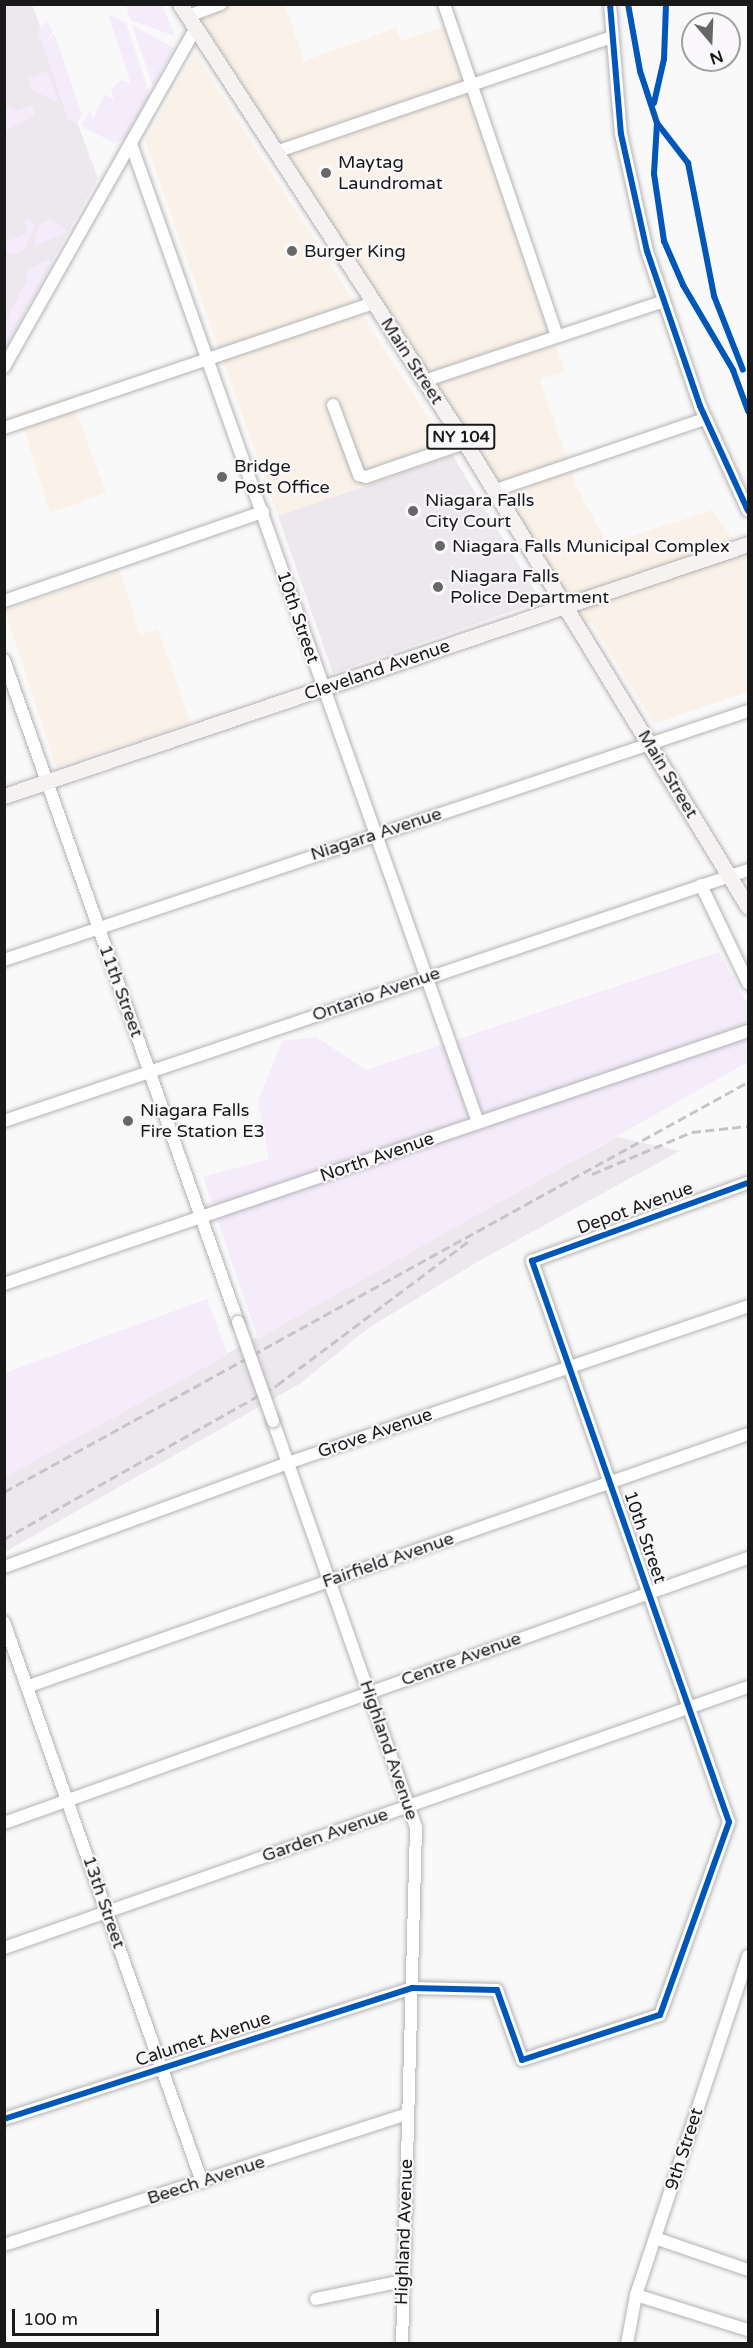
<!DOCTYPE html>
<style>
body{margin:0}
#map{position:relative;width:753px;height:2348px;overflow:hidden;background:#faf9fa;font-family:"Varela Round",sans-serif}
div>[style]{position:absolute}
.commercial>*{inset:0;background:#faf2e8}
.built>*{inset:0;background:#ece8ee}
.green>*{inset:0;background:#f4ebfb}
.roads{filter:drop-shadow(0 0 2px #b4b3b4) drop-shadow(0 0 2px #b4b3b4)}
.minor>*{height:12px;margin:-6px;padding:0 6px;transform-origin:6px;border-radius:6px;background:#fefefe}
.major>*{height:15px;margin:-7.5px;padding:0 7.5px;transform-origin:7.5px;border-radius:7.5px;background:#f7f2f2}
.rail>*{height:3px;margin-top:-1.5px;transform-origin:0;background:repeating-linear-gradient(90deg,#c5c5c6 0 9px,transparent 0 13.5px)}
.bridges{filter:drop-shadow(0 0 2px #b4b3b4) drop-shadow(0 0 2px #b4b3b4)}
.minor-bridge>*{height:12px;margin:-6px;padding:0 6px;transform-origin:6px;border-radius:6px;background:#fefefe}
.cycleway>*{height:6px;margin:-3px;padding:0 3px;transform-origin:3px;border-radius:3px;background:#0057b8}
.dots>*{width:16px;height:16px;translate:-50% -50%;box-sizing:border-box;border:3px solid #faf8fb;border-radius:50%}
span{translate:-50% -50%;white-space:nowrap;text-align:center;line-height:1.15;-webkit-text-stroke:4.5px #faf8fb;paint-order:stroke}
.shield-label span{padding:2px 4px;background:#faf8fb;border:2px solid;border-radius:4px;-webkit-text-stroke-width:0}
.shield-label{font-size:16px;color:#19191a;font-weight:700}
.poi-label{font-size:18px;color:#19191a}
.left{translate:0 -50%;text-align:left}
.street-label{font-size:18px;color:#19191a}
.frame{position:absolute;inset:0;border:6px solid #19191a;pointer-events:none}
.north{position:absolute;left:681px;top:12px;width:60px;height:60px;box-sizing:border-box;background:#faf8fb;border:2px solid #a09fa1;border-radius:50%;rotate:161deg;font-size:16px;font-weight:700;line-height:24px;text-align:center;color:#19191a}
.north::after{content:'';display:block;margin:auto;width:21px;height:27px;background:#686768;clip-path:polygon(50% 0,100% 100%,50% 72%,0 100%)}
.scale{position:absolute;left:12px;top:2309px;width:147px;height:27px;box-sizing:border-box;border:3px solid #19191a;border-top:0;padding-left:8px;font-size:18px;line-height:21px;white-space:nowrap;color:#19191a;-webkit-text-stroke:4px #faf8fb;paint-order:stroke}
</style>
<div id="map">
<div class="commercial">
<i style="clip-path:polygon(193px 5px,285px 5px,304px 61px,396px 28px,401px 41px,447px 25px,565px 372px,540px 379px,576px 485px,607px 544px,712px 510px,748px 559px,748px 692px,654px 724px,591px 622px,580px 625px)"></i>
<i style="clip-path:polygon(195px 53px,453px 456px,278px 516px,145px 141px)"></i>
<i style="clip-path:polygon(71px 396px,106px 493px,50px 513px,19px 413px)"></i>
<i style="clip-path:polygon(120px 571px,140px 635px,158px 629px,191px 723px,56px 767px,5px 610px)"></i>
</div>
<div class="built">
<i style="clip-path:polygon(5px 5px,32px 5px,98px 178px,5px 347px)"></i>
<i style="clip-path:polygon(453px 456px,541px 601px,333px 673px,278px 516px)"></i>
<i style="clip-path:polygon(617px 1137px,680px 1151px,477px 1262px,367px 1329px,301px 1383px,5px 1552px,5px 1477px)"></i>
</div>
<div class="green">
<i style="clip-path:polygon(126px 5px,162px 5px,175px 36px,130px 20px)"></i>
<i style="clip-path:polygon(108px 14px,126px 23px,150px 95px,125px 139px,114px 143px,81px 126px,90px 111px,93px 118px,105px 95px,114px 99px,111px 89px,122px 80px,146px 91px,131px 84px)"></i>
<i style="clip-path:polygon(46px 20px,41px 31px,47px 21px,53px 31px,45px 45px,54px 33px,82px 115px,77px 124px,68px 120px,38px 32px)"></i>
<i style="clip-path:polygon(132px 25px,174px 48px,153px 86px)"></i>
<i style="clip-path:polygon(48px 71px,59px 103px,32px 90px,28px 78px)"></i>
<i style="clip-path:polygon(32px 105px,35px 114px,5px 132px,5px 106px,17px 111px)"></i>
<i style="clip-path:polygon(50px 219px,68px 232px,34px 246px,38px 225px)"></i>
<i style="clip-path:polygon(24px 221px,30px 219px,35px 226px,26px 247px,16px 254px,5px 252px,5px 242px,28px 233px)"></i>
<i style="clip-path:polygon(46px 260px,54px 261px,5px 348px,5px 322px,27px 280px,27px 270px)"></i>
<i style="clip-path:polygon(719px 952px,748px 1005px,748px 1062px,258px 1339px,203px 1177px,269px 1159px,258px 1101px,282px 1041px,316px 1037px,366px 1070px)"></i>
<i style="clip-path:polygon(207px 1299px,228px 1355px,5px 1477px,5px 1373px)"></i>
</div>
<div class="roads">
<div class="minor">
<i style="left:444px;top:4px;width:350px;rotate:71.2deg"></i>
<i style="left:610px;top:4px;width:130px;rotate:85.2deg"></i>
<i style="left:621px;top:134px;width:120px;rotate:77.5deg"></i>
<i style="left:647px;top:251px;width:164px;rotate:71.1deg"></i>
<i style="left:700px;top:406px;width:115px;rotate:65.4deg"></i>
<i style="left:188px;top:16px;width:35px;rotate:-20deg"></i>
<i style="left:131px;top:144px;width:1038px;rotate:70.47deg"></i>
<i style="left:276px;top:152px;width:354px;rotate:-18.9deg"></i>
<i style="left:4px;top:367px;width:390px;rotate:-60.5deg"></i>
<i style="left:424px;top:381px;width:251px;rotate:-18.4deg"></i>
<i style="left:333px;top:405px;width:75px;rotate:69.6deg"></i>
<i style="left:359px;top:475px;width:7px;rotate:16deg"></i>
<i style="left:366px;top:477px;width:105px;rotate:-19deg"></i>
<i style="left:4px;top:428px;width:391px;rotate:-18.7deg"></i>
<i style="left:493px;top:491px;width:224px;rotate:-18.8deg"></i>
<i style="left:4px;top:601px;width:274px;rotate:-19deg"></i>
<i style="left:4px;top:660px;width:702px;rotate:70.53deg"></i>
<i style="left:701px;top:885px;width:109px;rotate:64.4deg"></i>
<i style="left:4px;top:960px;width:785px;rotate:-18.5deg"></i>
<i style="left:4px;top:1121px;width:785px;rotate:-18.64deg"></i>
<i style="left:4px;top:1284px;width:786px;rotate:-18.78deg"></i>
<i style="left:273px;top:1421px;width:431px;rotate:70.6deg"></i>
<i style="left:416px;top:1828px;width:516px;rotate:91.55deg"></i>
<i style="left:4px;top:1567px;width:302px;rotate:-20.1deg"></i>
<i style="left:288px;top:1463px;width:486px;rotate:-18.8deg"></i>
<i style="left:4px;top:1622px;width:594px;rotate:70.53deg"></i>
<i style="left:29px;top:1686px;width:762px;rotate:-19.31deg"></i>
<i style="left:4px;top:1823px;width:790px;rotate:-19.61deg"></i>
<i style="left:4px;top:1948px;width:788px;rotate:-19.33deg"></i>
<i style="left:4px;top:2119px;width:429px;rotate:-17.8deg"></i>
<i style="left:412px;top:1988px;width:85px;rotate:1.3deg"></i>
<i style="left:497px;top:1990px;width:74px;rotate:70.3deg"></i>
<i style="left:522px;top:2060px;width:145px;rotate:-18.1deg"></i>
<i style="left:660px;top:2015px;width:205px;rotate:-70.3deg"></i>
<i style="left:729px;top:1822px;width:595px;rotate:-109.35deg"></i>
<i style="left:532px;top:1261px;width:230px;rotate:-19.9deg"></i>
<i style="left:655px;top:2238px;width:98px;rotate:19deg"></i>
<i style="left:4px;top:2245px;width:425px;rotate:-18deg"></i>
<i style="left:636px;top:2295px;width:117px;rotate:17.4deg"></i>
<i style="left:316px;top:2299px;width:88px;rotate:-11.8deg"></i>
<i style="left:627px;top:2344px;width:50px;rotate:-79.6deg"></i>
<i style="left:636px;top:2295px;width:357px;rotate:-71.7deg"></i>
</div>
<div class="major">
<i style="left:180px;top:4px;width:531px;rotate:57deg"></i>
<i style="left:469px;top:449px;width:536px;rotate:58.65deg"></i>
<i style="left:4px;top:796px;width:786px;rotate:-18.71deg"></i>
</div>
</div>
<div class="rail">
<i style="left:592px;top:1174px;width:108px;rotate:-22.8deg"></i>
<i style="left:692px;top:1132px;width:56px;rotate:-6.1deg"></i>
<i style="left:4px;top:1492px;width:849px;rotate:-28.86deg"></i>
<i style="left:4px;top:1539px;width:313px;rotate:-29.4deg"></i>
<i style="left:277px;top:1385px;width:240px;rotate:-36.9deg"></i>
</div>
<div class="bridges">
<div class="minor-bridge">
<i style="left:238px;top:1322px;width:105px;rotate:70.5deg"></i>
</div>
</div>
<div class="cycleway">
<i style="left:610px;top:4px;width:130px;rotate:85.2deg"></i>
<i style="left:621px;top:134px;width:120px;rotate:77.5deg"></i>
<i style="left:647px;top:251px;width:164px;rotate:71.1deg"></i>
<i style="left:700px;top:406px;width:115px;rotate:65.4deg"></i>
<i style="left:628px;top:4px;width:68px;rotate:79.8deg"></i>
<i style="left:640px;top:71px;width:55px;rotate:71.9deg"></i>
<i style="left:657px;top:123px;width:51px;rotate:93.4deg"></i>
<i style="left:654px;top:174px;width:68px;rotate:81.5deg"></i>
<i style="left:664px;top:241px;width:48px;rotate:66.6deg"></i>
<i style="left:683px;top:285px;width:99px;rotate:59.5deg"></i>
<i style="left:733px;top:370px;width:44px;rotate:69.9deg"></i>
<i style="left:654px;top:103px;width:45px;rotate:-77.2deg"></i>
<i style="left:664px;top:59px;width:55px;rotate:-87.9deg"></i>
<i style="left:657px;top:123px;width:51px;rotate:52.2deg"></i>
<i style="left:688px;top:163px;width:136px;rotate:78.9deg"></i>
<i style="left:714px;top:296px;width:79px;rotate:68.6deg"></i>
<i style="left:4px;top:2119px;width:429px;rotate:-17.8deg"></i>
<i style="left:412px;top:1988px;width:85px;rotate:1.3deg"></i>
<i style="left:497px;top:1990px;width:74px;rotate:70.3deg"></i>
<i style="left:522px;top:2060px;width:145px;rotate:-18.1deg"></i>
<i style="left:660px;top:2015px;width:205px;rotate:-70.3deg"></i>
<i style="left:729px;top:1822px;width:595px;rotate:-109.35deg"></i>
<i style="left:532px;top:1261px;width:230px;rotate:-19.9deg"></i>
</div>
<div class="dots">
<i style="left:326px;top:173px;background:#686768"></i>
<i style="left:292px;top:251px;background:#686768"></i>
<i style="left:222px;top:477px;background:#686768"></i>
<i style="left:413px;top:511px;background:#686768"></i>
<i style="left:440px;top:546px;background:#686768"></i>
<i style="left:438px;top:587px;background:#686768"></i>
<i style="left:128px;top:1121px;background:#686768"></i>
</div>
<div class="shield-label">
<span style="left:461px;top:437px">NY 104</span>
</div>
<div class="poi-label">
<span class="left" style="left:338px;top:173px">Maytag<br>Laundromat</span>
<span class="left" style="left:304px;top:251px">Burger King</span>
<span class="left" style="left:234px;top:477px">Bridge<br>Post Office</span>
<span class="left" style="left:425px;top:511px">Niagara Falls<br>City Court</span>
<span class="left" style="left:452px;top:546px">Niagara Falls Municipal Complex</span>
<span class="left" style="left:450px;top:587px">Niagara Falls<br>Police Department</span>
<span class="left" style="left:140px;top:1121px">Niagara Falls<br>Fire Station E3</span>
</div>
<div class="street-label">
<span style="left:412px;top:361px;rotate:57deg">Main Street</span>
<span style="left:298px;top:617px;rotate:71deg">10th Street</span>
<span style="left:377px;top:670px;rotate:-19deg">Cleveland Avenue</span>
<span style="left:668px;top:774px;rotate:59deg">Main Street</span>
<span style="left:376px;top:834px;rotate:-18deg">Niagara Avenue</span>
<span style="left:121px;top:991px;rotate:70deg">11th Street</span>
<span style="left:376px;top:994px;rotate:-19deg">Ontario Avenue</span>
<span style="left:377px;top:1157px;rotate:-19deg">North Avenue</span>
<span style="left:635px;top:1208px;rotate:-20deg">Depot Avenue</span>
<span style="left:375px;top:1433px;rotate:-19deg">Grove Avenue</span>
<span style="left:645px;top:1537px;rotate:71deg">10th Street</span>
<span style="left:388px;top:1560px;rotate:-19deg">Fairfield Avenue</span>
<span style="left:461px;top:1659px;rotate:-20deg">Centre Avenue</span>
<span style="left:389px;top:1750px;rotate:71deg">Highland Avenue</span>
<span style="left:325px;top:1835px;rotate:-19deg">Garden Avenue</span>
<span style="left:104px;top:1902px;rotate:71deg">13th Street</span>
<span style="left:203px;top:2039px;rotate:-18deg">Calumet Avenue</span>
<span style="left:684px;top:2149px;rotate:-72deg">9th Street</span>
<span style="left:206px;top:2180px;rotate:-18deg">Beech Avenue</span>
<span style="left:404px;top:2232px;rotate:-88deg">Highland Avenue</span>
</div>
<div class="frame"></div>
<div class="north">N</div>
<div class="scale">100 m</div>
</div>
